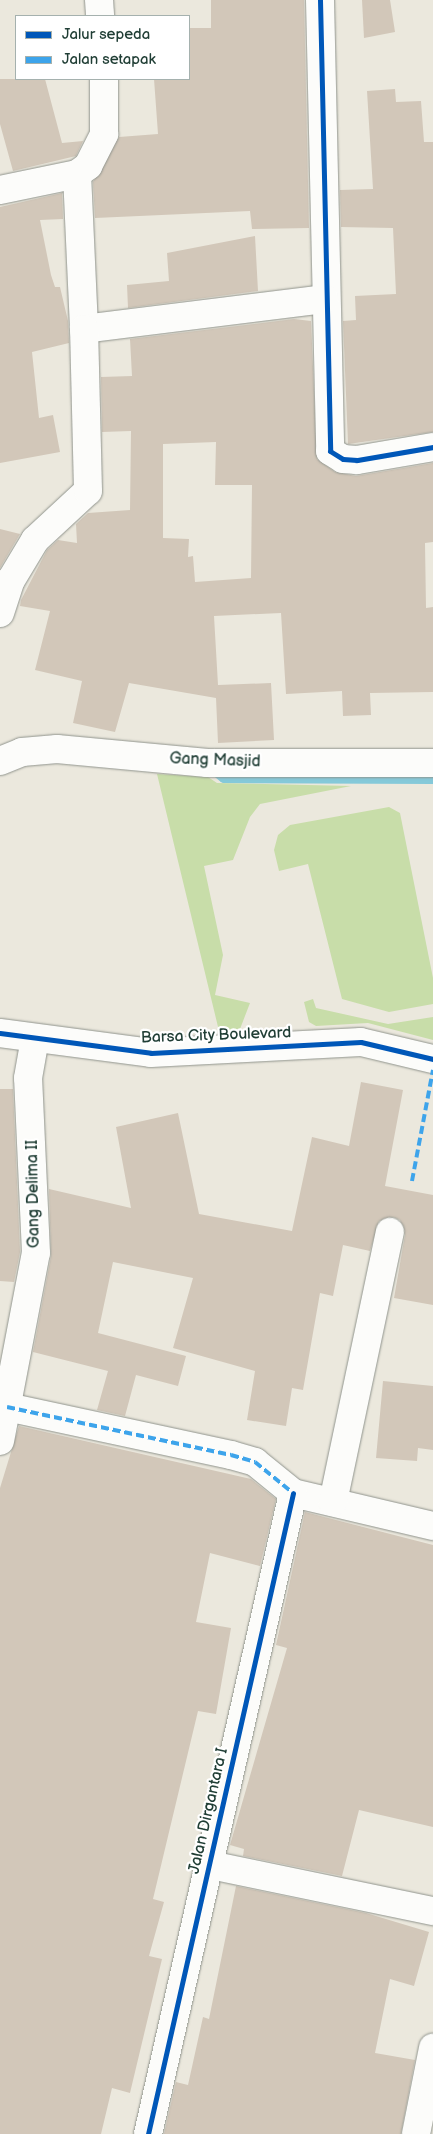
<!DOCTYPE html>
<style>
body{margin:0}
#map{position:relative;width:433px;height:2134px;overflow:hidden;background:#ebe8dd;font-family:"Balsamiq Sans",sans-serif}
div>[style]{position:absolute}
.green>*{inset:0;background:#c8dda9}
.stream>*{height:10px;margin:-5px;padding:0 5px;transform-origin:5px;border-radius:5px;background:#85c9d9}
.building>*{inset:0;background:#d2c7b9}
.roads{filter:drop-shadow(0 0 1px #90948d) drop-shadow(0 0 1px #90948d)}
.minor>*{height:28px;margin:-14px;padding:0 14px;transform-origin:14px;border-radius:14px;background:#fcfcfa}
.quiet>*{height:4px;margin-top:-2px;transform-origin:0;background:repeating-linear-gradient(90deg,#3da4eb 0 8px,transparent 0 12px)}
.cycleway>*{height:5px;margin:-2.5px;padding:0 2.5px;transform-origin:2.5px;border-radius:2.5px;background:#0057b8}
span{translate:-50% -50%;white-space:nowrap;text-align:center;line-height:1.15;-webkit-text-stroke:4.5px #fff;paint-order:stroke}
.street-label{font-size:16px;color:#1f3d34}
.legend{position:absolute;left:15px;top:15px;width:175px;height:65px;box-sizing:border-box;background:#fff;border:1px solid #a5b1ae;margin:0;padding:6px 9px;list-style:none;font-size:15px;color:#1f3d34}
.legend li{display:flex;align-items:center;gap:10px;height:25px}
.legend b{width:25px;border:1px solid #a5b1ae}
</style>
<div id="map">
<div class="green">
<i style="clip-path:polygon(157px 774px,208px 777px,217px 783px,351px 786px,260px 804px,250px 817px,233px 860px,204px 866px,223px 955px,215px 995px,250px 1003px,240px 1029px,219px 1031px)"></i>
<i style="clip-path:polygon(389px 807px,400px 813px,433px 978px,433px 1004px,389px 1012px,342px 999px,308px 864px,279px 871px,274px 850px,278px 835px,290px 825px)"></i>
<i style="clip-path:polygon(313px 999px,316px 1008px,388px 1024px,433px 1017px,433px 1040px,368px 1023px,316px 1026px,309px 1022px,304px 1002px)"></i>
</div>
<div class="stream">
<i style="left:213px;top:769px;width:14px;rotate:39deg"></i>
<i style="left:224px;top:778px;width:209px;rotate:0.3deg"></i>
</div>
<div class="building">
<i style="clip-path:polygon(211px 0,304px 0,309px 228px,252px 229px,250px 211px,95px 218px,93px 182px,119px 137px,158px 134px,154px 79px,189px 79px,189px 28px,211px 28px)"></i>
<i style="clip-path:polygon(362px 0,390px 0,395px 32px,364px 38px)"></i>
<i style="clip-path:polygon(0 79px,45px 79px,62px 143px,83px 141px,76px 156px,13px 171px,0 124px)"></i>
<i style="clip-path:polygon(395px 89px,396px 102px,421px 101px,424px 142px,433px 142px,433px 432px,348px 444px,343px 321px,356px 320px,355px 296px,396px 294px,393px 228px,341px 227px,340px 190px,373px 189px,367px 91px)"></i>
<i style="clip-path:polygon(62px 193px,63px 219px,40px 220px,51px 275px,55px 287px,60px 287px,68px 321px,69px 343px,32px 352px,39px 418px,53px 415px,60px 452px,0 463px,0 207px)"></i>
<i style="clip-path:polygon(255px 236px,258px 291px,128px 308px,127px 285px,169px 281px,167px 253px)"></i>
<i style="clip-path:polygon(evenodd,294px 319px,311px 321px,317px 459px,335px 472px,356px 476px,433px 463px,433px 542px,425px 543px,426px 608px,433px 607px,433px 692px,370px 693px,371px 715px,343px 716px,342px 691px,286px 694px,281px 613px,214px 616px,218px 685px,271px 683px,274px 740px,218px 743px,216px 698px,129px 683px,115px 732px,73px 723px,82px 681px,35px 670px,50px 611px,20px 606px,21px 600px,47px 550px,58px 540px,77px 543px,76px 524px,88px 513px,130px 510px,131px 431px,102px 432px,101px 377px,132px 376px,130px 339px,294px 319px,216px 442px,215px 485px,252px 485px,251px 578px,195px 582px,193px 556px,188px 557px,189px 539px,163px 538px,163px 444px,216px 442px)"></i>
<i style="clip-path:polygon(0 529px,20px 534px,0 568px)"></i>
<i style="clip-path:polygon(361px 1082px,403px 1090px,385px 1186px,433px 1195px,433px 1305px,394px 1298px,405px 1235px,400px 1220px,393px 1217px,379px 1221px,370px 1251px,343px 1245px,333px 1296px,320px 1293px,303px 1390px,292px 1388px,286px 1426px,247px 1420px,255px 1371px,173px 1348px,193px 1278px,113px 1262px,98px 1333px,186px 1356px,178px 1386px,136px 1375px,125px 1416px,97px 1410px,108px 1371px,33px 1352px,51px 1256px,49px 1189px,131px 1208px,116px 1127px,178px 1113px,199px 1214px,292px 1231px,312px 1137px,349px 1146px)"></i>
<i style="clip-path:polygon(0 1089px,13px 1089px,20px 1252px,14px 1282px,0 1281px)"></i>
<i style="clip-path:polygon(383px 1381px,433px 1386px,433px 1450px,418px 1448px,417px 1461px,376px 1458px)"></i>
<i style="clip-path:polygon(19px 1426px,251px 1479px,276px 1499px,260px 1566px,210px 1553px,196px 1622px,231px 1628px,216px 1714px,198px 1711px,153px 1899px,164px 1902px,149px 1956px,162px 1959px,130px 2093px,112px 2088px,101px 2134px,0 2134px,0 1488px)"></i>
<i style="clip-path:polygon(305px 1512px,433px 1545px,433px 1827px,359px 1810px,342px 1876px,243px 1856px,244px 1849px,230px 1845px,287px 1648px,276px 1645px)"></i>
<i style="clip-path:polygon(236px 1886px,366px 1913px,429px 1932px,414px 1986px,390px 1979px,375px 2053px,415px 2060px,401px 2134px,164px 2134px,176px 2082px,188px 2085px,203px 2017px,209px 2019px)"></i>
</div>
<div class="roads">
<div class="minor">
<i style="left:99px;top:0;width:16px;rotate:86deg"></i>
<i style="left:320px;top:0;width:451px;rotate:88.7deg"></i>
<i style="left:330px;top:451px;width:15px;rotate:32deg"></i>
<i style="left:343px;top:459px;width:14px;rotate:4deg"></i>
<i style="left:357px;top:460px;width:77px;rotate:-9.7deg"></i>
<i style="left:77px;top:174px;width:155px;rotate:87.4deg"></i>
<i style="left:84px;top:329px;width:242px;rotate:-7.1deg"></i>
<i style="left:0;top:190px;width:79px;rotate:-11.7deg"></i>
<i style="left:77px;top:174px;width:14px;rotate:-36deg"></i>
<i style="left:88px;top:166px;width:36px;rotate:-63deg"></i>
<i style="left:104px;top:134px;width:55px;rotate:-90deg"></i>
<i style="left:0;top:613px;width:35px;rotate:-72deg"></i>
<i style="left:11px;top:580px;width:47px;rotate:-59deg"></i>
<i style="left:35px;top:540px;width:72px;rotate:-42.8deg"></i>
<i style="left:88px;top:491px;width:162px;rotate:-91.4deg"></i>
<i style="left:0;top:761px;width:24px;rotate:-22deg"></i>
<i style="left:22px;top:752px;width:35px;rotate:-5deg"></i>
<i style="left:57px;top:749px;width:151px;rotate:5.3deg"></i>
<i style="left:207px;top:763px;width:226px"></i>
<i style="left:0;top:1033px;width:152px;rotate:7.5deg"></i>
<i style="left:151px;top:1053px;width:210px;rotate:-3deg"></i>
<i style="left:361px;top:1042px;width:74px;rotate:13.3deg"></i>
<i style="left:7px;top:1407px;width:229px;rotate:12.1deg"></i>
<i style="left:231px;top:1455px;width:25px;rotate:16deg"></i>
<i style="left:255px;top:1462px;width:49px;rotate:39.2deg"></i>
<i style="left:293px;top:1493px;width:144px;rotate:13.3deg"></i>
<i style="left:0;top:1441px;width:191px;rotate:-79.2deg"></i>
<i style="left:36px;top:1253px;width:175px;rotate:-92.6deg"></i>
<i style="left:28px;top:1078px;width:40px;rotate:-80deg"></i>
<i style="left:333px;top:1502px;width:276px;rotate:-78.1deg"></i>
<i style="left:210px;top:1865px;width:228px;rotate:11.7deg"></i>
<i style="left:148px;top:2134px;width:657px;rotate:-77.25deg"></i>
<i style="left:416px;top:2134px;width:88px;rotate:-78.8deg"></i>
</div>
</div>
<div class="quiet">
<i style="left:412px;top:1181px;width:113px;rotate:-79.3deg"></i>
<i style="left:7px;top:1407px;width:229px;rotate:12.1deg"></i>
<i style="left:231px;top:1455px;width:25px;rotate:16deg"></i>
<i style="left:255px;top:1462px;width:49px;rotate:39.2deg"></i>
</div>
<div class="cycleway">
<i style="left:320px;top:0;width:451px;rotate:88.7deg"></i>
<i style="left:330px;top:451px;width:15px;rotate:32deg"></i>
<i style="left:343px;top:459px;width:14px;rotate:4deg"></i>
<i style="left:357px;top:460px;width:77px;rotate:-9.7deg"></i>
<i style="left:0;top:1033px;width:152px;rotate:7.5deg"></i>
<i style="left:151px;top:1053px;width:210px;rotate:-3deg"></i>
<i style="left:361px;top:1042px;width:74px;rotate:13.3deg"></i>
<i style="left:148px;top:2134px;width:657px;rotate:-77.25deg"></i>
</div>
<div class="street-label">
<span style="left:215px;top:761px;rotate:2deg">Gang Masjid</span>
<span style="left:216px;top:1036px;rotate:-2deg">Barsa City Boulevard</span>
<span style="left:34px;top:1194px;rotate:-91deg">Gang Delima II</span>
<span style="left:209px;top:1811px;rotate:-77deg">Jalan Dirgantara I</span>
</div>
<ul class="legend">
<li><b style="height:6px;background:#0057b8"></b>Jalur sepeda</li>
<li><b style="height:6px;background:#3da4eb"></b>Jalan setapak</li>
</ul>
</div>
